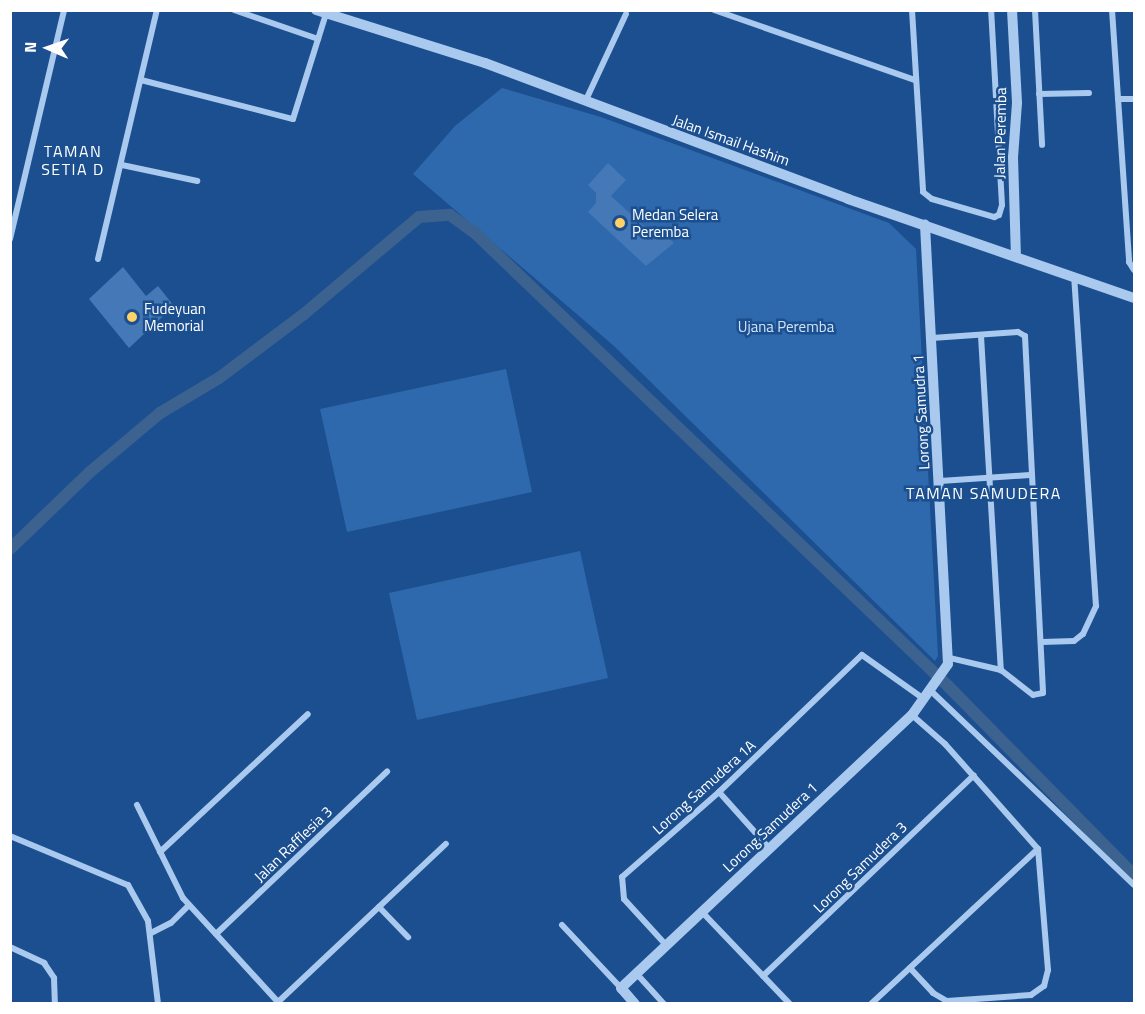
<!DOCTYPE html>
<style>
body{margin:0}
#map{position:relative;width:1145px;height:1014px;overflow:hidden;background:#1b4f8f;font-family:"Titillium Web",sans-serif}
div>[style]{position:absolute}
.green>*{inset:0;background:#2e69ad}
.canal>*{height:12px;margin:-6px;padding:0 6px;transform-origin:6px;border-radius:6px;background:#3c6290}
.building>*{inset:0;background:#4478b7}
.minor>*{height:6px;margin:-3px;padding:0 3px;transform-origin:3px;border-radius:3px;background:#a9c9ee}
.tertiary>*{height:10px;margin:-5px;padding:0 5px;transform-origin:5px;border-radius:5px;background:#a9c9ee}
.dots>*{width:16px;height:16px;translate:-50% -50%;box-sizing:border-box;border:3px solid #1b4f8f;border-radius:50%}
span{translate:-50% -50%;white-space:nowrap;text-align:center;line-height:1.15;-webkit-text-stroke:5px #1b4f8f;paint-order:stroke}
.street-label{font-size:15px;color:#fff}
.poi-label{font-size:15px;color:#fff}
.left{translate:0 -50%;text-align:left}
.park-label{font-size:15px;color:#cfe3fa}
.neighbourhood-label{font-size:16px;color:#fff;letter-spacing:1.5px}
.frame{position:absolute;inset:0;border:12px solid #fff;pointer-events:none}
.north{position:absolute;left:18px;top:18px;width:60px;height:60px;-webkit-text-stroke:4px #1b4f8f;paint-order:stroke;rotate:272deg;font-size:16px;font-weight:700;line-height:24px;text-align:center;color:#fff}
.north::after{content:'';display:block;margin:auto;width:21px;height:27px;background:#fff;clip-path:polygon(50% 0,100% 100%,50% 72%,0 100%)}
</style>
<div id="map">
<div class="green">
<i style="clip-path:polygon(502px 88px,601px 117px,889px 223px,916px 249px,938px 656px,935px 661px,614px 346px,413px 174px,455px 126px)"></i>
<i style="clip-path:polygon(506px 369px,532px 492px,347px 532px,320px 409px)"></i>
<i style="clip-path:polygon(580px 551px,608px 678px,417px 720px,389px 593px)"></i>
</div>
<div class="canal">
<i style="left:10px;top:549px;width:111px;rotate:-43.9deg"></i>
<i style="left:90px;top:472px;width:92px;rotate:-40.1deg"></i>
<i style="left:160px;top:413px;width:69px;rotate:-30.7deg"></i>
<i style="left:219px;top:378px;width:106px;rotate:-37deg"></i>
<i style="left:304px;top:314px;width:150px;rotate:-40.1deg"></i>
<i style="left:419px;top:217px;width:31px;rotate:-4deg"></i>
<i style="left:450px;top:215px;width:31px;rotate:36deg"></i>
<i style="left:475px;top:233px;width:655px;rotate:43.76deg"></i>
<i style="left:948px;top:686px;width:265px;rotate:45.5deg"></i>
</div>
<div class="building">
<i style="clip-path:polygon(608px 163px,626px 180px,611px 196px,659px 240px,665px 234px,674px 243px,646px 266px,588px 212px,596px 203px,596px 193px,588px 185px)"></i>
<i style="clip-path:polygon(123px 267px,146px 296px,158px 286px,174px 306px,129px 348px,89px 299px)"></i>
</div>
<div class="minor">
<i style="left:234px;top:10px;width:89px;rotate:19deg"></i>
<i style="left:714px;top:10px;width:213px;rotate:19.2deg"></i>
<i style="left:912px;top:10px;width:182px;rotate:86.5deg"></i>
<i style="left:923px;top:192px;width:11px;rotate:38deg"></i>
<i style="left:932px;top:199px;width:65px;rotate:16.2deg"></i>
<i style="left:994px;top:217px;width:5px;rotate:-22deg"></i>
<i style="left:999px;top:215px;width:10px;rotate:-73deg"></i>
<i style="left:1002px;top:205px;width:195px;rotate:-93.2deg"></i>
<i style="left:1035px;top:10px;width:135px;rotate:87deg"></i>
<i style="left:1112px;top:10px;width:253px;rotate:86.1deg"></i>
<i style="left:1129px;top:262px;width:9px;rotate:58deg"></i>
<i style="left:141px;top:80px;width:157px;rotate:14.4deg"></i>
<i style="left:293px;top:119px;width:110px;rotate:-72.6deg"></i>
<i style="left:1039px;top:94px;width:50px;rotate:-1.1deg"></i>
<i style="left:1118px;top:99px;width:16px"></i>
<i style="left:585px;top:102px;width:97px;rotate:-65deg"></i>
<i style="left:122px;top:165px;width:77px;rotate:12deg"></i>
<i style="left:10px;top:239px;width:235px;rotate:-76.7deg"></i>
<i style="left:98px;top:259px;width:256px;rotate:-76.7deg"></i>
<i style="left:981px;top:336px;width:335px;rotate:86.6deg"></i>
<i style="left:932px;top:338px;width:86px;rotate:-4deg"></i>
<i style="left:1018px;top:332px;width:8px;rotate:30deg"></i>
<i style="left:1025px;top:336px;width:357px;rotate:87.1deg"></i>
<i style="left:1043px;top:693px;width:10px;rotate:169deg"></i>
<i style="left:1033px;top:695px;width:41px;rotate:-142deg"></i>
<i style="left:1001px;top:670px;width:52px;rotate:-166.8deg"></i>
<i style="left:940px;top:481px;width:90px;rotate:-3.8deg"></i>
<i style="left:1042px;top:642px;width:32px;rotate:-2deg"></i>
<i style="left:1074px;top:641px;width:11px;rotate:-38deg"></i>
<i style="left:1083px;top:634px;width:31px;rotate:-65deg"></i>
<i style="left:1096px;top:606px;width:330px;rotate:-93.8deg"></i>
<i style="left:930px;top:690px;width:282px;rotate:43.7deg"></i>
<i style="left:719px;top:792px;width:75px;rotate:48.2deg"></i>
<i style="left:137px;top:805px;width:104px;rotate:63.7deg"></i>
<i style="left:183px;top:898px;width:141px;rotate:47.6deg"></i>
<i style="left:10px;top:836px;width:128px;rotate:22.6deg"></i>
<i style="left:128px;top:885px;width:41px;rotate:60.9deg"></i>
<i style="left:148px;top:921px;width:84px;rotate:83.1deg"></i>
<i style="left:160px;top:852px;width:202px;rotate:-43deg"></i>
<i style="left:379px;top:907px;width:42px;rotate:46deg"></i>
<i style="left:702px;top:912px;width:127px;rotate:46.3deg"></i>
<i style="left:562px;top:925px;width:86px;rotate:46.9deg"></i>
<i style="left:151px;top:933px;width:22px;rotate:-27deg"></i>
<i style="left:171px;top:923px;width:25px;rotate:-45deg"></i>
<i style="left:216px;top:934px;width:236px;rotate:-43.5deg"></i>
<i style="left:666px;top:945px;width:62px;rotate:-132.4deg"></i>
<i style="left:624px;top:899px;width:22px;rotate:-95deg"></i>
<i style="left:622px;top:877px;width:129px;rotate:-41.2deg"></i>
<i style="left:719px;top:792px;width:198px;rotate:-43.8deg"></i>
<i style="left:862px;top:655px;width:76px;rotate:35.4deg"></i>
<i style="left:10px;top:947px;width:38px;rotate:25deg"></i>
<i style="left:44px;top:963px;width:18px;rotate:56deg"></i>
<i style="left:54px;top:978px;width:26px;rotate:88deg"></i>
<i style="left:910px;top:968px;width:34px;rotate:47deg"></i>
<i style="left:933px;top:993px;width:16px;rotate:30deg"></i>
<i style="left:947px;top:1001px;width:84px;rotate:-4.1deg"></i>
<i style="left:1031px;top:995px;width:16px;rotate:-35deg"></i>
<i style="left:1044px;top:986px;width:16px;rotate:-76deg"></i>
<i style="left:1048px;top:970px;width:121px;rotate:-94.7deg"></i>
<i style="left:1038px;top:849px;width:140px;rotate:-131.5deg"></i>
<i style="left:945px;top:744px;width:44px;rotate:-138.7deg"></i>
<i style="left:636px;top:973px;width:42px;rotate:47.9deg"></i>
<i style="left:763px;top:976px;width:291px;rotate:-43.6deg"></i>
<i style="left:277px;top:1003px;width:232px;rotate:-43.3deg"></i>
<i style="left:871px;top:1004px;width:228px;rotate:-42.9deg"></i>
</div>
<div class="tertiary">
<i style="left:316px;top:10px;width:177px;rotate:17.4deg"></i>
<i style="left:485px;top:63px;width:388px;rotate:20.5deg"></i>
<i style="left:848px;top:199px;width:303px;rotate:19.1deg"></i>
<i style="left:1012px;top:10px;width:93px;rotate:86.9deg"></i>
<i style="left:1017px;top:103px;width:54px;rotate:94.2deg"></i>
<i style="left:1013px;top:157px;width:99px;rotate:88.3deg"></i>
<i style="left:635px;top:1004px;width:21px;rotate:-131deg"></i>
<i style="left:621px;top:988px;width:399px;rotate:-43.2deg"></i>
<i style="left:912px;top:715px;width:62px;rotate:-54.8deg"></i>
<i style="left:948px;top:664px;width:440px;rotate:-93deg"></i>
</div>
<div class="dots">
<i style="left:620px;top:223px;background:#ffd166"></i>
<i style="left:132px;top:317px;background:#ffd166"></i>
</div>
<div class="street-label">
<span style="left:1000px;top:133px;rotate:-89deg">Jalan Peremba</span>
<span style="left:731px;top:140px;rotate:20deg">Jalan Ismail Hashim</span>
<span style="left:921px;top:412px;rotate:-93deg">Lorong Samudra 1</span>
<span style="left:704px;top:787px;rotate:-42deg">Lorong Samudera 1A</span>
<span style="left:770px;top:827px;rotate:-43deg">Lorong Samudera 1</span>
<span style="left:293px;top:844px;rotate:-44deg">Jalan Rafflesia 3</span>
<span style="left:860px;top:867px;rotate:-44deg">Lorong Samudera 3</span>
</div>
<div class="poi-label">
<span class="left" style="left:632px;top:223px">Medan Selera<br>Peremba</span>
<span class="left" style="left:144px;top:317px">Fudeyuan<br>Memorial</span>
</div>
<div class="park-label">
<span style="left:786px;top:327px">Ujana Peremba</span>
</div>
<div class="neighbourhood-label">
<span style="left:73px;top:160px">TAMAN<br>SETIA D</span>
<span style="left:984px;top:493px">TAMAN SAMUDERA</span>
</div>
<div class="frame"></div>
<div class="north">N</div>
</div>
